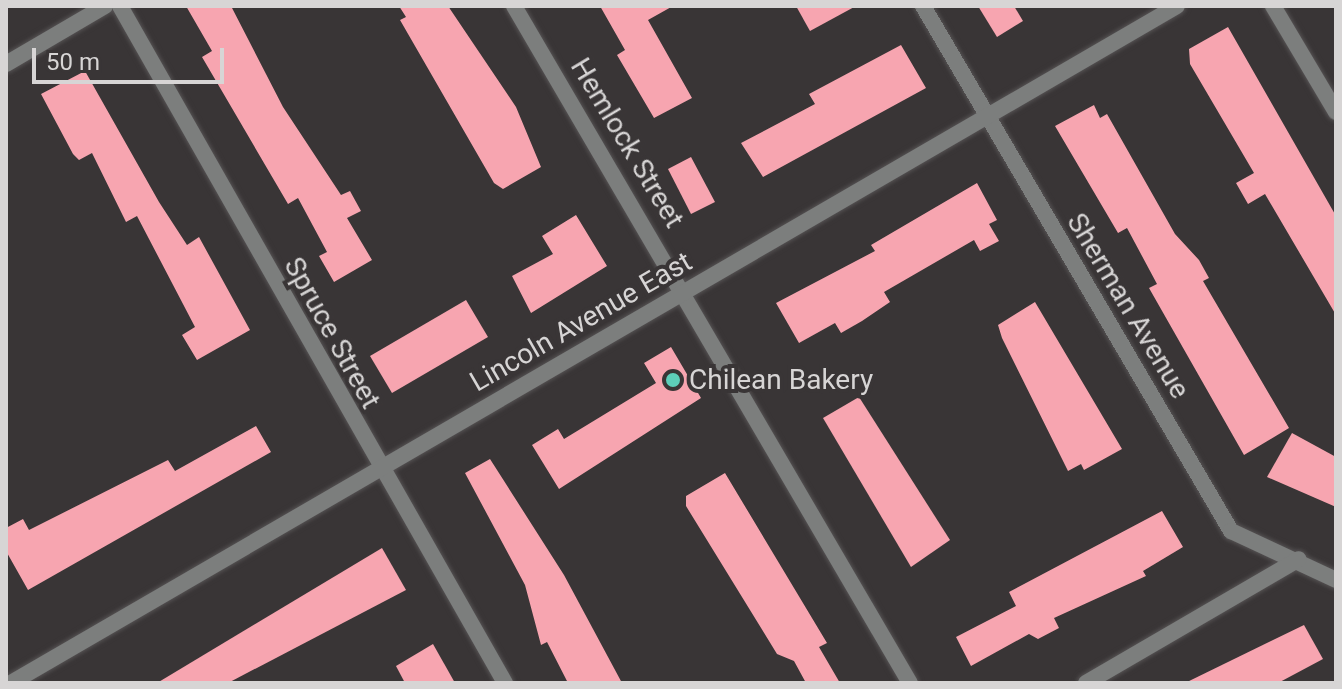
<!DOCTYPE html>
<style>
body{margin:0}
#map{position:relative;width:1342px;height:689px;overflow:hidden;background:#393536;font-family:Roboto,sans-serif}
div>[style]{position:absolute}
.building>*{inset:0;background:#f7a5b0}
.roads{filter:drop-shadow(0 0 2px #555253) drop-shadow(0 0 2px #555253)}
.minor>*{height:16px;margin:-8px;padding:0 8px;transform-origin:8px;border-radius:8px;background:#7c7e7d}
.tertiary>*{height:16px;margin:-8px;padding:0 8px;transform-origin:8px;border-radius:8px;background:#7c7e7d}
.dots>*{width:22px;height:22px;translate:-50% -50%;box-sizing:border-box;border:4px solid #393536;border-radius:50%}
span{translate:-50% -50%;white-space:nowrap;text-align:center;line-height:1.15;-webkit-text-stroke:8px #393536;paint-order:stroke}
.street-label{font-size:28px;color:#d7d5d5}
.poi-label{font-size:28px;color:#d7d5d5}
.left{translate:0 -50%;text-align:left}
.frame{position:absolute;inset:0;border:8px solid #d7d5d5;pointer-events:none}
.scale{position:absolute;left:32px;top:48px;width:192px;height:36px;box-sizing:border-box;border:4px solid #d7d5d5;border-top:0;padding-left:10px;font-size:24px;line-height:28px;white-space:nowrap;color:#d7d5d5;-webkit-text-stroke:6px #393536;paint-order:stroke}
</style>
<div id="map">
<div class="building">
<i style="clip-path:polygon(186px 6px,231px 6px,283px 107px,341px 195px,350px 191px,361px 211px,347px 218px,372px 260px,334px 282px,319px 256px,327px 252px,298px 198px,288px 204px,202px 57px,212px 51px)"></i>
<i style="clip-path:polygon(399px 6px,448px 6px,516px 107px,541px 167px,503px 189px,494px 183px,400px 20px,406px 17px)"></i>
<i style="clip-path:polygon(600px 6px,673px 6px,648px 20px,692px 98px,654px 118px,617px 55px,625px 50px)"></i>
<i style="clip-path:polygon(796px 6px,856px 6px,810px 31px)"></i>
<i style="clip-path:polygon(978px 6px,1014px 6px,1023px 21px,997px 37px)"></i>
<i style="clip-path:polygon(1228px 27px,1336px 216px,1336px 315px,1265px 194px,1248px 204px,1236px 183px,1254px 173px,1190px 64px,1189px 49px)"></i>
<i style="clip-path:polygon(901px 45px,926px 88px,763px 177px,741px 143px,815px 104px,809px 94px)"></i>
<i style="clip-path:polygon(85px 71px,159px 202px,187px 245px,199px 237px,250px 330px,197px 360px,182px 335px,195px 327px,137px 216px,126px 222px,92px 153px,79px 160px,73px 154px,41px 94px)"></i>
<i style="clip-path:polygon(1094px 105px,1100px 118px,1107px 114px,1175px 234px,1199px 260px,1209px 278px,1203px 281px,1289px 428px,1244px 455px,1149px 288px,1157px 284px,1127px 228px,1118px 233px,1055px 126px)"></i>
<i style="clip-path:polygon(691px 157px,715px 202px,691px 214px,668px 169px)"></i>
<i style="clip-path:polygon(977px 183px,997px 220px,989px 224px,999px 241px,980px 251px,974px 240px,884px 292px,890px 302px,862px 321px,841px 333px,835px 323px,799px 343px,776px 303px,875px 251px,871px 245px)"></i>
<i style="clip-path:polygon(576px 215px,607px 266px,531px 313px,512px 276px,553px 254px,542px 236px)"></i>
<i style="clip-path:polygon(466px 300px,488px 337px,392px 393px,370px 356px)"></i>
<i style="clip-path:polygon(1035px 302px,1122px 449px,1084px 470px,1081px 464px,1068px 471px,1002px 338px,998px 325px)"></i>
<i style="clip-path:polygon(671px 347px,701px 398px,559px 489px,532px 445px,558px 429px,564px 439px,656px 383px,644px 363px)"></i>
<i style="clip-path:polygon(859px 397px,950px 540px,911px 567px,823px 418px)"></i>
<i style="clip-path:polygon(256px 426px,271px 452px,28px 590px,6px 551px,6px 528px,23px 519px,29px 530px,168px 460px,175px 471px)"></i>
<i style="clip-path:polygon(1292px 433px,1336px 457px,1336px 507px,1267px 477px)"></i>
<i style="clip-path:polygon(490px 459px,564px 575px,622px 683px,568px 683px,547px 642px,541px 645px,525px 585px,465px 473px)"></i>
<i style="clip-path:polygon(725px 473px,827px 643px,819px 647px,840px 683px,806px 683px,794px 661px,777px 654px,686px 506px,686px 496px)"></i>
<i style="clip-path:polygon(1162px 511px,1183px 547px,1143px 571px,1146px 576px,1054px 618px,1059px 628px,1038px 639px,1029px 634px,971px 666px,956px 637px,1016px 606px,1009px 592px)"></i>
<i style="clip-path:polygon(382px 548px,406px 590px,228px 683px,157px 683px)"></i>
<i style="clip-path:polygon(1304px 625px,1323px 659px,1278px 683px,1185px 683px)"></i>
<i style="clip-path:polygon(433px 644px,455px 683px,405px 683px,396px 666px)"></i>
</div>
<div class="roads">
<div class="minor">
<i style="left:120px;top:6px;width:779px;rotate:60.37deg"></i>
<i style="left:514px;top:6px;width:784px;rotate:59.68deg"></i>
<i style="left:923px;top:6px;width:609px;rotate:59.6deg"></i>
<i style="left:1231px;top:531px;width:116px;rotate:25deg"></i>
<i style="left:1273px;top:6px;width:123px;rotate:59.3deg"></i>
<i style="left:6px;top:64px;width:115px;rotate:-30.4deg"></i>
<i style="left:1086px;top:683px;width:246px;rotate:-30.2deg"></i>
</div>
<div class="tertiary">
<i style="left:11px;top:683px;width:1348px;rotate:-30.14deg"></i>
</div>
</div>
<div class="dots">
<i style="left:673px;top:380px;background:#5dceb9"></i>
</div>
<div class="street-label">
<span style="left:627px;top:143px;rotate:59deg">Hemlock Street</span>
<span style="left:1128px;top:306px;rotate:59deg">Sherman Avenue</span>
<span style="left:581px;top:322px;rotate:-30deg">Lincoln Avenue East</span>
<span style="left:332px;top:333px;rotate:61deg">Spruce Street</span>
</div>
<div class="poi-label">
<span class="left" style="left:689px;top:380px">Chilean Bakery</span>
</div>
<div class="frame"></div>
<div class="scale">50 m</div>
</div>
